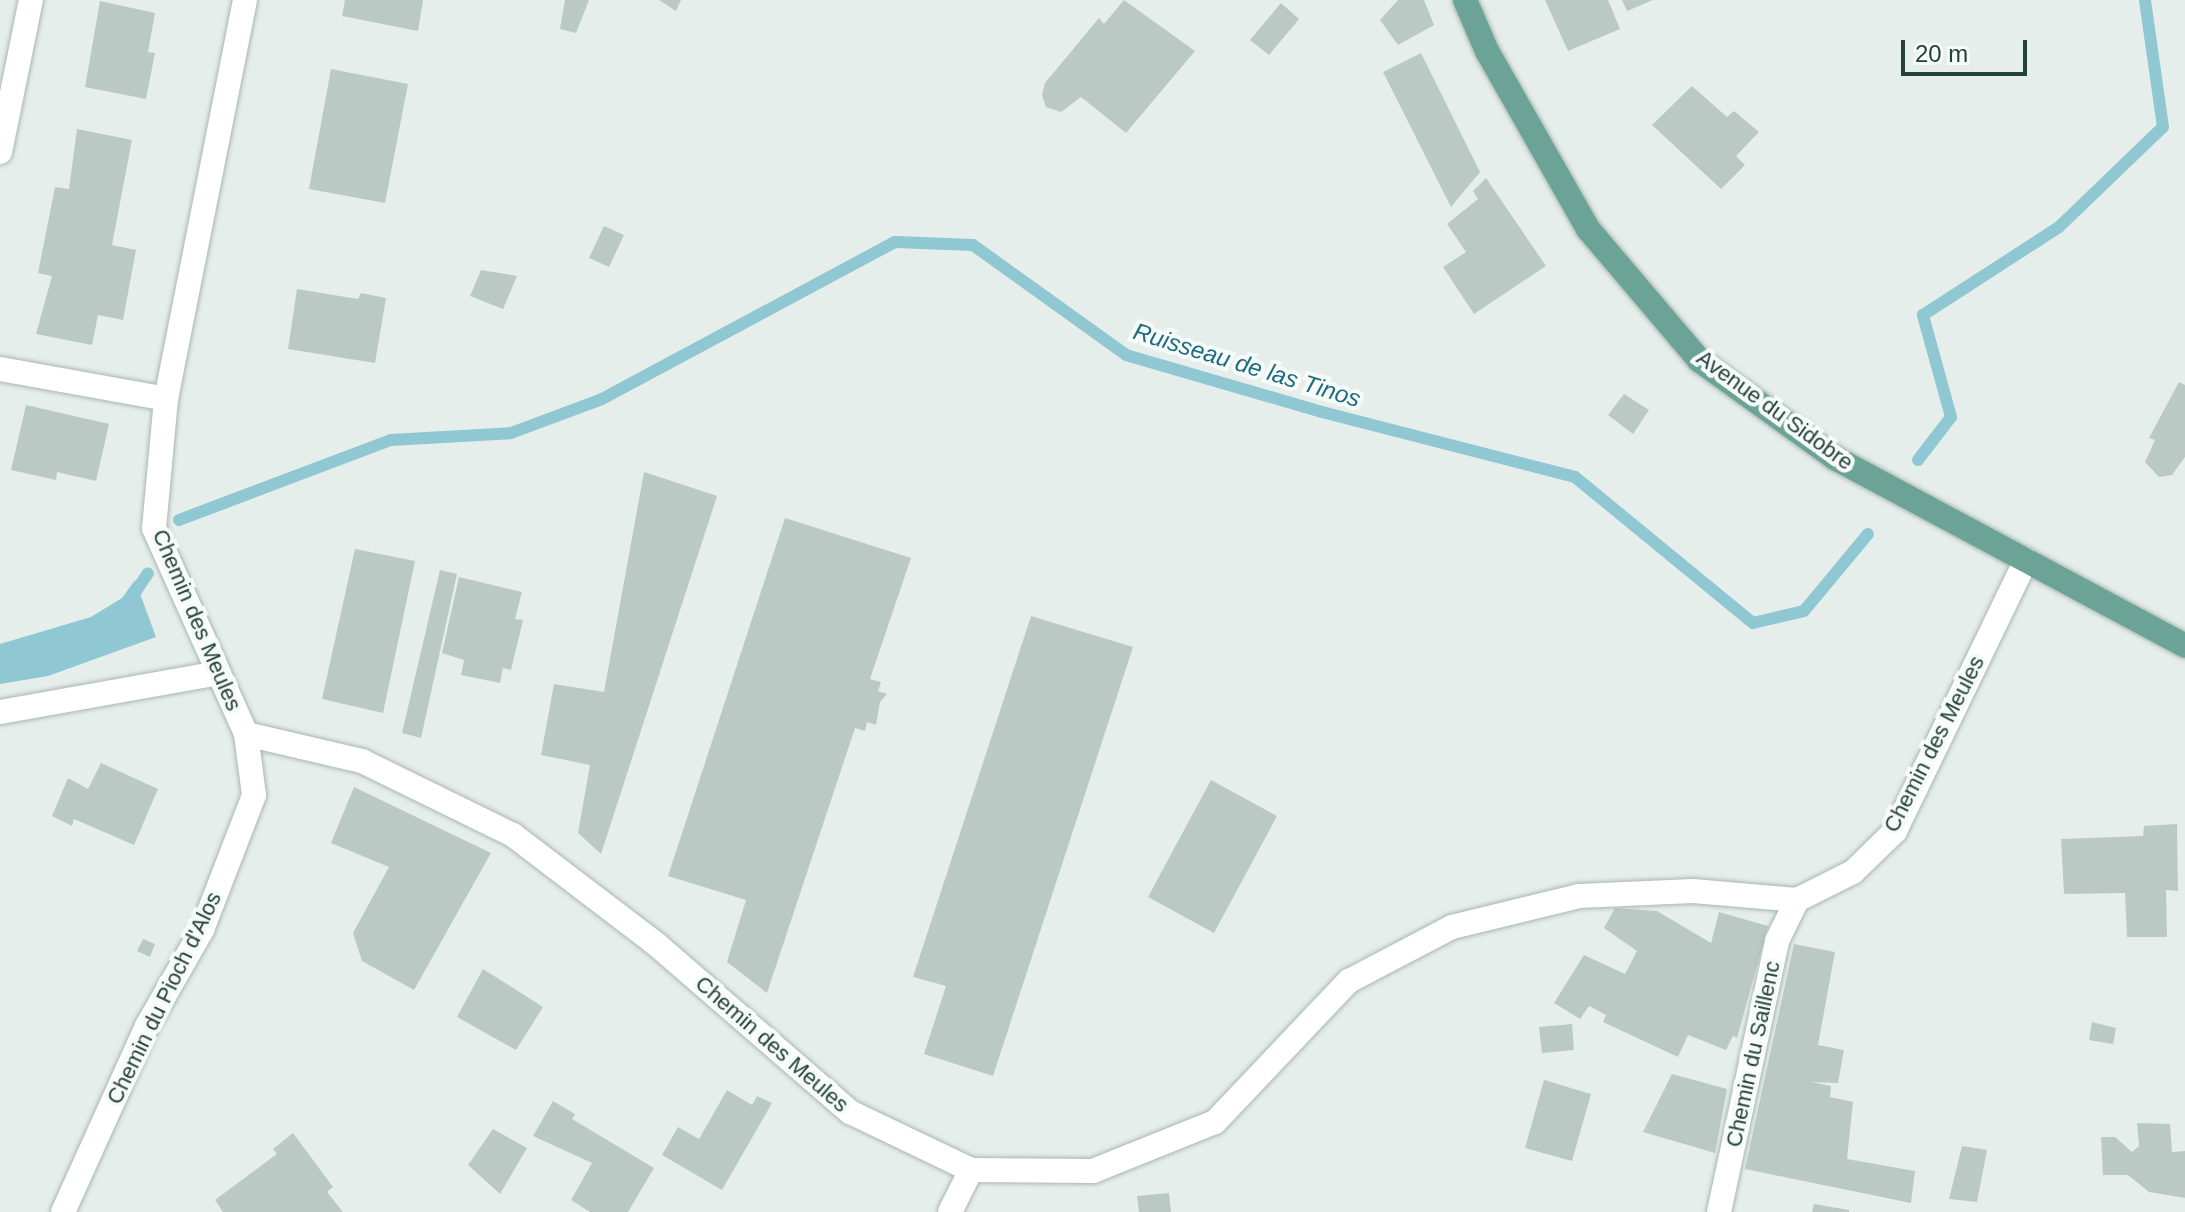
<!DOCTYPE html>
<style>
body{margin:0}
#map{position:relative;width:2185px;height:1212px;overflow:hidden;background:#e6eeeb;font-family:Arial,sans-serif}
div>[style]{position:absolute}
.water>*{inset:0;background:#8fc7d2}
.stream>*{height:12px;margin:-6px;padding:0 6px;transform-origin:6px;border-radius:6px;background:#8fc7d2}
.building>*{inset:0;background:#bbc9c4}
.roads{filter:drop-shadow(0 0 2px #a8b7b2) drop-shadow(0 0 2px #a8b7b2)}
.minor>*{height:24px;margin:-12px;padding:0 12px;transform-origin:12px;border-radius:12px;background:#fff}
.major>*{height:24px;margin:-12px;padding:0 12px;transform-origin:12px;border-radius:12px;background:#6ba396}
span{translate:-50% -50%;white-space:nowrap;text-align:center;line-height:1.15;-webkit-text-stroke:8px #f6fbf9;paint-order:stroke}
.street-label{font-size:22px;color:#244139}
.water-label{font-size:24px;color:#1e6c7d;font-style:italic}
.scale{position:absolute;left:1901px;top:40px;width:126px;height:36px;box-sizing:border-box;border:4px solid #244139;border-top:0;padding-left:10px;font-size:24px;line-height:28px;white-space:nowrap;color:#244139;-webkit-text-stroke:6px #f6fbf9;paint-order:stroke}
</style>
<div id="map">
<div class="water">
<i style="clip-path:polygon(135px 580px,156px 637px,48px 676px,0 684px,0 644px,91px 617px,122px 598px)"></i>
</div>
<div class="stream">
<i style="left:1918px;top:460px;width:54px;rotate:-52.5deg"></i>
<i style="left:1951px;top:417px;width:106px;rotate:-105.4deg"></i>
<i style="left:1923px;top:315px;width:162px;rotate:-32.9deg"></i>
<i style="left:2059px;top:227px;width:144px;rotate:-43.9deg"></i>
<i style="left:2163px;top:127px;width:128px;rotate:-98.1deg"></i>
<i style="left:179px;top:520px;width:227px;rotate:-20.7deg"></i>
<i style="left:391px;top:440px;width:120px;rotate:-3.3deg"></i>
<i style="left:511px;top:433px;width:97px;rotate:-20.5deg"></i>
<i style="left:602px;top:399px;width:332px;rotate:-28.2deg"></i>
<i style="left:895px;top:242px;width:78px;rotate:2.2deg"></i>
<i style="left:973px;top:245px;width:188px;rotate:35.7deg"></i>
<i style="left:1126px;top:355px;width:204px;rotate:16.2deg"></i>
<i style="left:1322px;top:412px;width:261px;rotate:14.4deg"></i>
<i style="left:1575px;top:477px;width:230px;rotate:39.4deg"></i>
<i style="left:1753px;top:623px;width:52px;rotate:-13.2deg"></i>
<i style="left:1804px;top:611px;width:100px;rotate:-50.3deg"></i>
<i style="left:130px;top:600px;width:32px;rotate:-56deg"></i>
</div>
<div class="building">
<i style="clip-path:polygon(345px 0,423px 0,418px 31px,342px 16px)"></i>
<i style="clip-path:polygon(565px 0,589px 0,576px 33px,560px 29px)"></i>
<i style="clip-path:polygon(659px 0,681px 0,676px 11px)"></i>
<i style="clip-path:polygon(1124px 0,1195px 51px,1126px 133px,1081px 97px,1061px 112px,1046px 107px,1042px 95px,1045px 83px,1099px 18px,1104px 24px)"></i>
<i style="clip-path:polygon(1398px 0,1424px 0,1434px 25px,1398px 45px,1380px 20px)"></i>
<i style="clip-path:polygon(1545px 0,1608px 0,1620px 29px,1568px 51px)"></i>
<i style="clip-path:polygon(1622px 0,1653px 0,1627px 11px)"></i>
<i style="clip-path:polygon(100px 1px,155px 13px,148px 52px,155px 53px,146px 99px,85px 87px)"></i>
<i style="clip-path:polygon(1281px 3px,1299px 19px,1269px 55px,1250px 40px)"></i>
<i style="clip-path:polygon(1421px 53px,1480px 172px,1451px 207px,1383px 72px)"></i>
<i style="clip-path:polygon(331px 69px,408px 84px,385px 203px,309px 189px)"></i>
<i style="clip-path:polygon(1692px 86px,1727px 117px,1734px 111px,1759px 132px,1736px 156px,1745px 165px,1721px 189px,1652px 125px)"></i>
<i style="clip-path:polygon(77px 129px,132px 140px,112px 245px,136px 250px,123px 320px,98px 315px,92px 345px,36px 334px,52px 276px,38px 273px,55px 187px,69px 189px)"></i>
<i style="clip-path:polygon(1486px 178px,1546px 266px,1474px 314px,1443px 267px,1466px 252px,1447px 224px,1478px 199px,1473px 191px)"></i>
<i style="clip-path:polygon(604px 226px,624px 235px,609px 267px,589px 258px)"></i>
<i style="clip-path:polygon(481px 270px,517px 276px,503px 309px,470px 296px)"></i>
<i style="clip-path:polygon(297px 289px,358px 299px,361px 293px,386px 298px,375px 363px,288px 349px)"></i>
<i style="clip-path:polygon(2179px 382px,2185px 385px,2185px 457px,2172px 475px,2159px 477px,2145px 462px,2155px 440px,2149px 438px)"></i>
<i style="clip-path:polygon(1624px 394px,1649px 410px,1633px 434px,1608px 415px)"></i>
<i style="clip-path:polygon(26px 405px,109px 424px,96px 481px,57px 472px,56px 480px,11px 470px)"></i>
<i style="clip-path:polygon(644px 472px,717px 496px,601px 854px,578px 833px,590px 765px,541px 755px,554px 684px,604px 692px)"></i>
<i style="clip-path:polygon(785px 518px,911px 558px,870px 679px,881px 682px,878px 691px,887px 694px,880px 702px,876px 725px,867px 722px,865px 731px,855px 728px,767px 993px,727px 962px,746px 900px,668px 876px)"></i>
<i style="clip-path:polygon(355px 549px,415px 561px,383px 713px,322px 699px)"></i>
<i style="clip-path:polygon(440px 570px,457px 574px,421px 738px,402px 733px)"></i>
<i style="clip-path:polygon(459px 577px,522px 592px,515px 619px,523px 620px,511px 670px,503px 668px,500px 683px,461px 675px,464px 660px,442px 653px)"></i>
<i style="clip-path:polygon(1031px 616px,1133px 647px,993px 1076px,924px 1054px,946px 986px,913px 977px)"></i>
<i style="clip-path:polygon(101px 763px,158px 789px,134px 845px,74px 819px,72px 826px,52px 816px,68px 778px,88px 789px)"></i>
<i style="clip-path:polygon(1211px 780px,1277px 816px,1214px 933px,1148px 897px)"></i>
<i style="clip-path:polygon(354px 787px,491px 853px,414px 990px,362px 961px,353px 933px,389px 867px,331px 843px)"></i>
<i style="clip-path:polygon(2177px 824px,2178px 891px,2166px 890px,2167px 937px,2127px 937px,2125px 893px,2064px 894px,2061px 839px,2143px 836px,2144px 826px)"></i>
<i style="clip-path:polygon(1615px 908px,1657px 911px,1711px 943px,1719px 912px,1768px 926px,1737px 1038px,1733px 1036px,1726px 1050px,1688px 1035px,1678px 1057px,1603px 1022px,1606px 1015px,1589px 1006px,1580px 1019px,1554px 1003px,1584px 955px,1625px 974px,1637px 951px,1604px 928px)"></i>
<i style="clip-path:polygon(143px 939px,155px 944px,150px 957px,137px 951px)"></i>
<i style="clip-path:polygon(1794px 944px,1835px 952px,1818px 1045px,1844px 1050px,1838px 1083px,1811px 1082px,1831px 1086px,1830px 1097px,1853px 1102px,1847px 1159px,1915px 1171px,1911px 1203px,1745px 1169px)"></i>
<i style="clip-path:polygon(483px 969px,543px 1007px,516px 1050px,457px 1017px)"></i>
<i style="clip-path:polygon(2092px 1022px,2116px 1028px,2113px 1044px,2089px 1040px)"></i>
<i style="clip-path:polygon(1572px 1024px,1574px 1050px,1542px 1053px,1539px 1027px)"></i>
<i style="clip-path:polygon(1672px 1074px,1727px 1089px,1715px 1153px,1643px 1132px)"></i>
<i style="clip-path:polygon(1544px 1080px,1591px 1094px,1572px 1161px,1525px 1148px)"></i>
<i style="clip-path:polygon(727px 1090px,752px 1105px,757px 1096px,772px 1103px,722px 1190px,662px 1155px,678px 1127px,699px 1139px)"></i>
<i style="clip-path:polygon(553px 1101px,575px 1114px,572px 1119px,654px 1168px,628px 1212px,590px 1212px,571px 1200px,592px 1163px,533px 1136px)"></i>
<i style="clip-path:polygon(2137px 1123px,2170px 1124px,2172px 1152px,2185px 1151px,2185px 1198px,2149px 1192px,2128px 1175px,2103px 1175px,2101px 1137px,2115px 1137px,2132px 1152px,2139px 1146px)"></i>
<i style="clip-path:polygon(493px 1129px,527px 1148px,500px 1194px,468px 1165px)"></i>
<i style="clip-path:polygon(293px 1133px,333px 1187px,327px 1192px,343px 1212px,223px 1212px,215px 1200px,277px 1154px,273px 1149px)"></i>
<i style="clip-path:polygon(1962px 1146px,1987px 1150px,1977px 1202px,1949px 1199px)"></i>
<i style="clip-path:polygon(1169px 1193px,1171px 1212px,1139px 1212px,1137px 1196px)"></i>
<i style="clip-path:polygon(1814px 1204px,1849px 1210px,1849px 1212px,1812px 1212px)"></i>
</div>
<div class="roads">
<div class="minor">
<i style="left:245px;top:0;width:407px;rotate:101.2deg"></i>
<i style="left:166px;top:399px;width:130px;rotate:95.3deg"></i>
<i style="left:154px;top:528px;width:226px;rotate:65.9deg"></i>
<i style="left:246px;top:734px;width:119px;rotate:13.1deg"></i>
<i style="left:362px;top:761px;width:168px;rotate:26.1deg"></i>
<i style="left:513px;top:835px;width:180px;rotate:37.3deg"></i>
<i style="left:656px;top:944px;width:257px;rotate:40.9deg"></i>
<i style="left:850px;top:1112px;width:134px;rotate:25.6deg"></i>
<i style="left:971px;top:1170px;width:122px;rotate:0.5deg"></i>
<i style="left:1093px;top:1171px;width:131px;rotate:-21.9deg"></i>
<i style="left:1215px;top:1122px;width:195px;rotate:-46.5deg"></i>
<i style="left:1349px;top:981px;width:116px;rotate:-27.7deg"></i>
<i style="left:1452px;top:927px;width:131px;rotate:-13.7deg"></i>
<i style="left:1579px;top:896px;width:114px;rotate:-2.5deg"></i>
<i style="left:1693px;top:891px;width:104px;rotate:4.9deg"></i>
<i style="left:1797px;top:900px;width:63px;rotate:-26.6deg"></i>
<i style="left:1853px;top:872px;width:59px;rotate:-44.3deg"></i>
<i style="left:1895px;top:831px;width:301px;rotate:-64.2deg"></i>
<i style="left:0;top:152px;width:155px;rotate:-78.5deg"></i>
<i style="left:0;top:369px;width:169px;rotate:10.2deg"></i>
<i style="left:0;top:712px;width:221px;rotate:-10.1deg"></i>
<i style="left:63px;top:1212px;width:204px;rotate:-65.7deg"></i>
<i style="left:147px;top:1026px;width:111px;rotate:-60.2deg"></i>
<i style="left:202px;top:930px;width:145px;rotate:-68.9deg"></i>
<i style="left:254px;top:795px;width:62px;rotate:-97.5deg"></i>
<i style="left:950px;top:1212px;width:47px;rotate:-63.4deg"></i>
<i style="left:1719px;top:1212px;width:277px;rotate:-77.9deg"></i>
<i style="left:1777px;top:941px;width:46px;rotate:-64deg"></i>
</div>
<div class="major">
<i style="left:1465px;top:0;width:56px;rotate:66.7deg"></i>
<i style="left:1487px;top:51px;width:205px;rotate:60.4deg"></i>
<i style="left:1588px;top:229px;width:172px;rotate:49.7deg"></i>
<i style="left:1699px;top:360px;width:168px;rotate:35.8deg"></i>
<i style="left:1835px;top:458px;width:397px;rotate:28.2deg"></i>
</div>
</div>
<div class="street-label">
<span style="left:1775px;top:410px;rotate:36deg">Avenue du Sidobre</span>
<span style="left:197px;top:620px;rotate:67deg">Chemin des Meules</span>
<span style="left:1934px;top:744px;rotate:-63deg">Chemin des Meules</span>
<span style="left:164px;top:998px;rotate:-64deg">Chemin du Pioch d'Alos</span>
<span style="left:772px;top:1044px;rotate:41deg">Chemin des Meules</span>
<span style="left:1753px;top:1054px;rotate:-78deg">Chemin du Saillenc</span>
</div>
<div class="water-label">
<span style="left:1247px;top:365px;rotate:17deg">Ruisseau de las Tinos</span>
</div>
<div class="scale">20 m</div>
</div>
